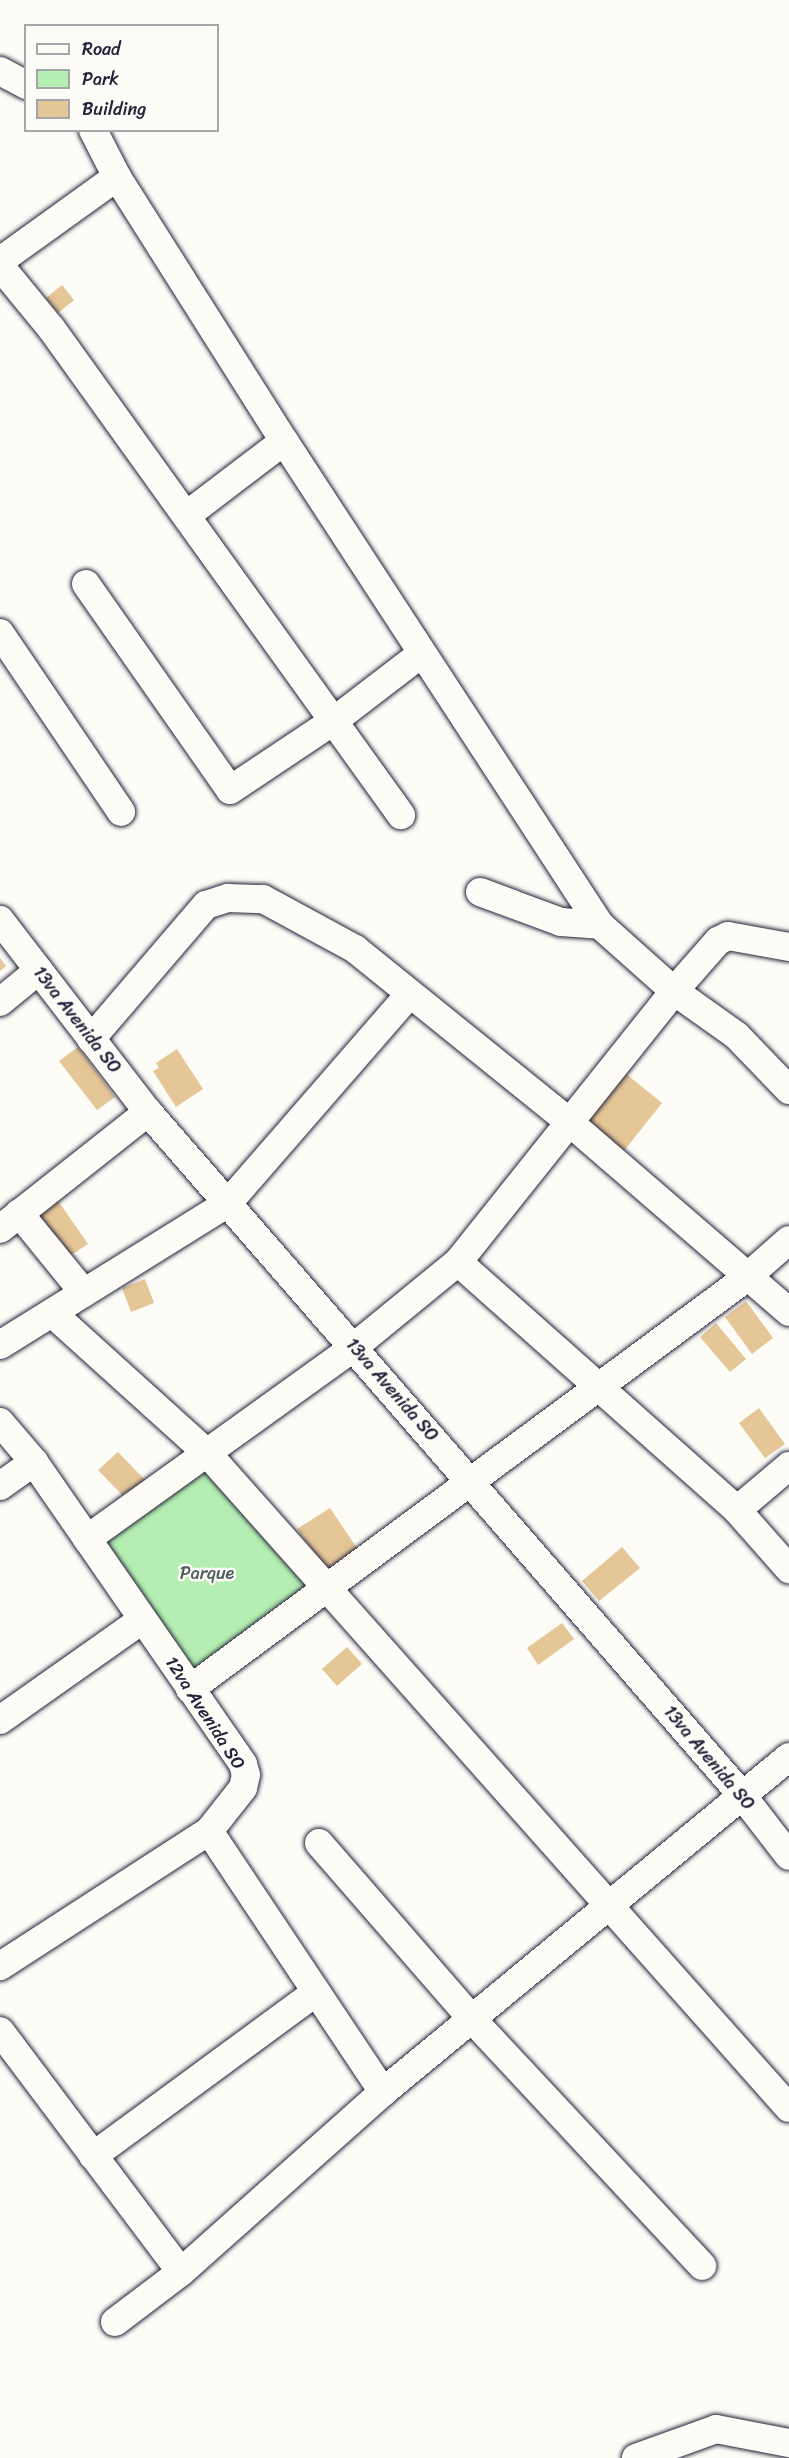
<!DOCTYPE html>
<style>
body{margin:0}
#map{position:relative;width:789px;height:2458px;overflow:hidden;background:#fdfcf7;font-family:Sriracha,sans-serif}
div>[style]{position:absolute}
.green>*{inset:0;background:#b5eeb2}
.building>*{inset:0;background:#e4c697}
.roads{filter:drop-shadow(0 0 2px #22223b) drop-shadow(0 0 2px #22223b)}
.minor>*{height:28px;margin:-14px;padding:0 14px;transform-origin:14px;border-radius:14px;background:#fdfcf7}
span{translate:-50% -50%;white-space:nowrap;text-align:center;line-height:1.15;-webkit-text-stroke:5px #fdfcf7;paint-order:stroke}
.street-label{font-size:18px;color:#22223b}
.park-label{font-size:18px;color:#4e5f5f}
.legend{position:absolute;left:24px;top:24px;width:195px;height:108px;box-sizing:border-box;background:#fdfcf7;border:2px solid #a5a5ac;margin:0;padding:8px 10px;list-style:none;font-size:18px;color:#22223b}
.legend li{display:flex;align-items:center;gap:12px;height:30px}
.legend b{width:30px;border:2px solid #a5a5ac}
</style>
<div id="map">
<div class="green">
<i style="clip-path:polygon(207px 1453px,325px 1589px,190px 1689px,87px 1539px)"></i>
</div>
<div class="building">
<i style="clip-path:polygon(62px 285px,74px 300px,58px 313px,46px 298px)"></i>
<i style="clip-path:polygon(0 958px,6px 966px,0 971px)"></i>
<i style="clip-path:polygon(78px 1047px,115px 1097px,97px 1110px,59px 1061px)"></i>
<i style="clip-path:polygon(177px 1049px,203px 1089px,176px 1107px,153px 1071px,159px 1068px,156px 1063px)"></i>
<i style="clip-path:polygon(625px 1073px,662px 1103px,623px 1152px,585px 1122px)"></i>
<i style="clip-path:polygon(56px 1198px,88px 1244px,68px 1257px,37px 1211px)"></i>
<i style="clip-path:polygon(145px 1279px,154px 1303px,131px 1312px,122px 1288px)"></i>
<i style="clip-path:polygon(746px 1301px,773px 1338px,752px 1354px,725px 1317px)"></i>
<i style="clip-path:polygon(716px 1323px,746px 1359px,730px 1372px,700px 1337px)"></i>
<i style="clip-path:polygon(759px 1408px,785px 1444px,765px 1458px,739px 1423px)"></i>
<i style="clip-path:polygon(118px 1452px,146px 1481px,126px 1499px,98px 1470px)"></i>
<i style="clip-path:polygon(330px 1508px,359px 1551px,326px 1572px,297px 1529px)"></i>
<i style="clip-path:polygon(622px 1547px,640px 1568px,599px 1601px,582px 1581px)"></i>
<i style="clip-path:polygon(562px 1623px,574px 1639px,538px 1665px,527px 1648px)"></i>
<i style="clip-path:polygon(347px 1647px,362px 1664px,337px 1686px,322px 1669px)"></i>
</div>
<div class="roads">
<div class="minor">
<i style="left:0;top:71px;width:30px;rotate:28deg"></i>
<i style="left:93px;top:130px;width:53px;rotate:62.9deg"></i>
<i style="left:117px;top:177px;width:312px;rotate:57.7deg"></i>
<i style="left:284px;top:441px;width:578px;rotate:56.86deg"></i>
<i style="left:600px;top:925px;width:99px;rotate:41.7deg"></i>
<i style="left:674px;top:991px;width:67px;rotate:-48.7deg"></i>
<i style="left:718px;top:941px;width:11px;rotate:-27deg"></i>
<i style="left:728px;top:936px;width:62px;rotate:10.2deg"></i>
<i style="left:0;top:261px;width:144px;rotate:-35.7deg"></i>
<i style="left:0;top:266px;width:80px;rotate:50.6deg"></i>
<i style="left:51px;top:328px;width:600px;rotate:54.3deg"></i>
<i style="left:187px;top:515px;width:122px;rotate:-37.3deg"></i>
<i style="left:86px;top:584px;width:251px;rotate:55deg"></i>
<i style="left:230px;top:790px;width:126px;rotate:-33.7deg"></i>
<i style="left:335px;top:720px;width:108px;rotate:-37.5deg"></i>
<i style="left:0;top:633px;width:216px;rotate:55.9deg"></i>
<i style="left:480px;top:892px;width:86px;rotate:20.3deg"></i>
<i style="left:561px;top:922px;width:39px;rotate:4deg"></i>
<i style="left:0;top:920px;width:242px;rotate:52.4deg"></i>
<i style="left:148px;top:1112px;width:904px;rotate:48.99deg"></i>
<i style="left:741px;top:1794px;width:78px;rotate:52.3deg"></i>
<i style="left:0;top:1002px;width:50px;rotate:-39.4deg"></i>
<i style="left:91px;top:1039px;width:177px;rotate:-49.4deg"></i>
<i style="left:206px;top:905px;width:23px;rotate:-18deg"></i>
<i style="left:228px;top:898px;width:35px;rotate:2deg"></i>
<i style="left:263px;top:899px;width:105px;rotate:28.5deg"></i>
<i style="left:355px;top:949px;width:274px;rotate:38.9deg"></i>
<i style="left:568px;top:1121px;width:292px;rotate:40.8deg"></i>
<i style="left:19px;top:1213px;width:103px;rotate:50.9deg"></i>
<i style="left:0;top:1229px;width:189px;rotate:-38.3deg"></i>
<i style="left:458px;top:1262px;width:347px;rotate:-51.4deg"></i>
<i style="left:674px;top:991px;width:77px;rotate:35.5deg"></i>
<i style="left:737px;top:1036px;width:75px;rotate:46.1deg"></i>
<i style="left:52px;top:1313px;width:209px;rotate:42.1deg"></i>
<i style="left:207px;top:1453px;width:876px;rotate:48.38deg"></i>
<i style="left:0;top:1345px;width:269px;rotate:-31.9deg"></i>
<i style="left:228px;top:1203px;width:277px;rotate:-49deg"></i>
<i style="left:0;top:1422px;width:52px;rotate:49.6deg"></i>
<i style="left:34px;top:1462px;width:367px;rotate:55.3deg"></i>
<i style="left:243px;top:1764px;width:11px;rotate:75deg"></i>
<i style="left:246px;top:1775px;width:13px;rotate:103deg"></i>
<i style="left:243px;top:1788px;width:55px;rotate:128.3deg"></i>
<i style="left:209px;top:1831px;width:249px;rotate:147.1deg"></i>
<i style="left:0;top:1486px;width:42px;rotate:-35.2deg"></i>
<i style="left:737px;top:1510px;width:68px;rotate:-40.2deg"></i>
<i style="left:87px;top:1539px;width:329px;rotate:-35.7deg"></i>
<i style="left:354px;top:1347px;width:134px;rotate:-39.3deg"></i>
<i style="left:458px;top:1262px;width:373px;rotate:41.6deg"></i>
<i style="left:737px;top:1510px;width:79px;rotate:48.6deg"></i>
<i style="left:190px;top:1689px;width:691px;rotate:-36.47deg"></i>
<i style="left:746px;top:1278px;width:57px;rotate:-41.5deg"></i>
<i style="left:0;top:1720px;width:174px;rotate:-35.2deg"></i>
<i style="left:209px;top:1831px;width:314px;rotate:56.3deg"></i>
<i style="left:319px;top:1843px;width:232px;rotate:49deg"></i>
<i style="left:471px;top:2018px;width:339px;rotate:47deg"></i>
<i style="left:0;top:2031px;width:301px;rotate:53.1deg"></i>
<i style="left:93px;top:2156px;width:277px;rotate:-36.3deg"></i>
<i style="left:115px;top:2322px;width:83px;rotate:-37.1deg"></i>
<i style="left:181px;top:2272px;width:271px;rotate:-41.7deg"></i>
<i style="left:383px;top:2092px;width:526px;rotate:-39.53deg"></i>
<i style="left:636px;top:2458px;width:85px;rotate:-19.9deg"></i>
<i style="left:716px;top:2429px;width:74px;rotate:10.9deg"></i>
</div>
</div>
<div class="street-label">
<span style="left:77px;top:1020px;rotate:52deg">13va Avenida SO</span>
<span style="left:392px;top:1390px;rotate:49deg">13va Avenida SO</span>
<span style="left:205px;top:1713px;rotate:57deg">12va Avenida SO</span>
<span style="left:709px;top:1758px;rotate:50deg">13va Avenida SO</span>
</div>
<div class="park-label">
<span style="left:207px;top:1573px">Parque</span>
</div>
<ul class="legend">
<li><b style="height:8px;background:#fdfcf7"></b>Road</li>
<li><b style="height:16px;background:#b5eeb2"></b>Park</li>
<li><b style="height:16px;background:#e4c697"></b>Building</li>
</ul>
</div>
